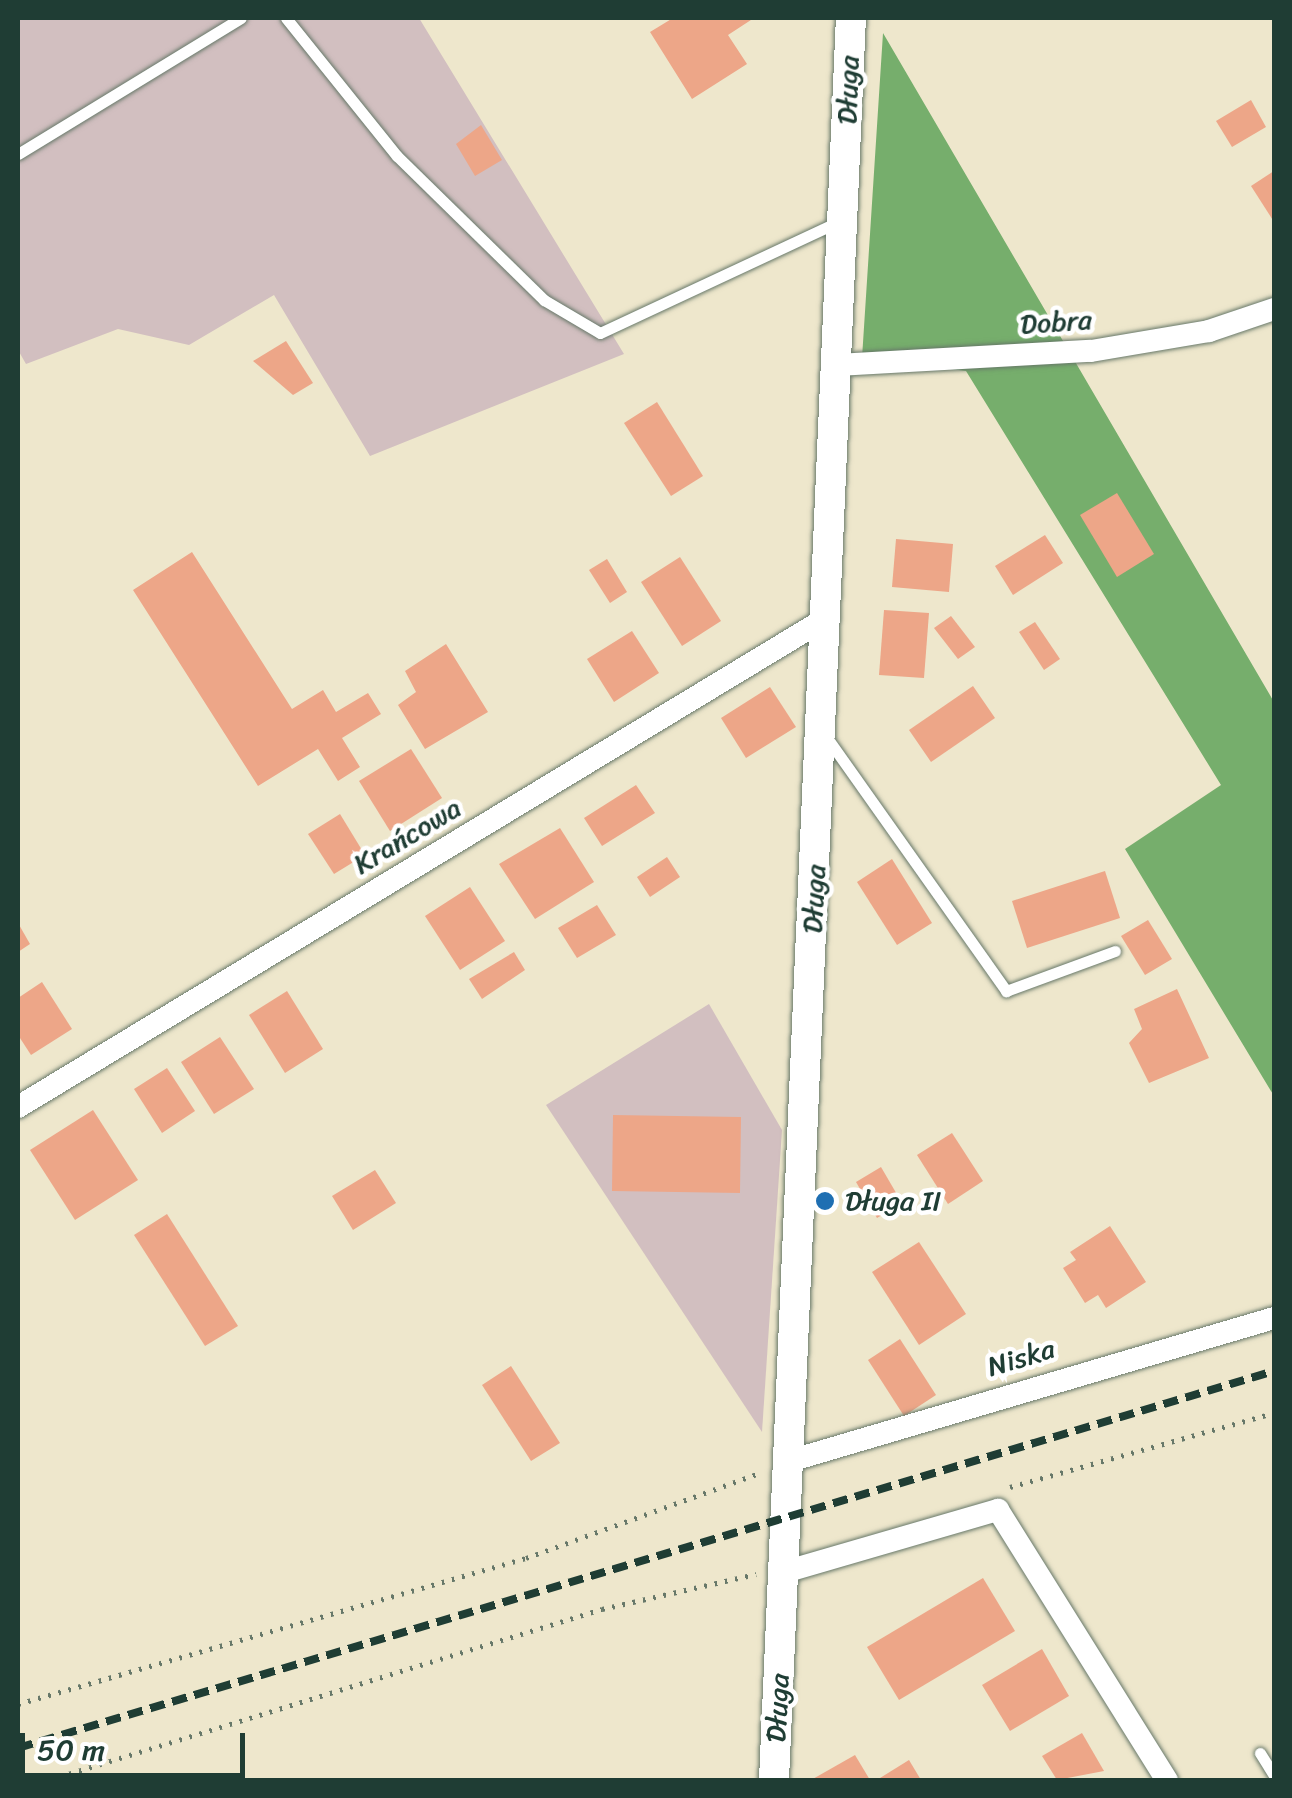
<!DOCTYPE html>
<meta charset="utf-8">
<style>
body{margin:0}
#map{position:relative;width:1292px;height:1798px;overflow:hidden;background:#eee7cc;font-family:Sriracha,sans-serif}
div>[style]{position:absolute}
.industrial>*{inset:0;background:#d2bfc0}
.forest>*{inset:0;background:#76ae6c}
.building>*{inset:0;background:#eda688}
.path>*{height:5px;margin-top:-2.5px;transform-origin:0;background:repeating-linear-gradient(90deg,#677869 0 2.5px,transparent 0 10.5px)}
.roads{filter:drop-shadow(0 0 2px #677869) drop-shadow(0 0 2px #677869)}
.service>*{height:11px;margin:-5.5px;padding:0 5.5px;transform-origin:5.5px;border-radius:5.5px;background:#fff}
.minor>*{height:22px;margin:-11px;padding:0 11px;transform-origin:11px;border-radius:11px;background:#fff}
.tertiary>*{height:30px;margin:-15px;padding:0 15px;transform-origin:15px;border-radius:15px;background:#fff}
.rail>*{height:8px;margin-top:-4px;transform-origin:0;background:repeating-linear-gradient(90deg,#1f3d34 0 15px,transparent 0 23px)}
.dots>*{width:28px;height:28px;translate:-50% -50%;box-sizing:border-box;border:5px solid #fff;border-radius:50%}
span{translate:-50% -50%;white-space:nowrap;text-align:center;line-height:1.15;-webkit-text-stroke:9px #fff;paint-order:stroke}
.street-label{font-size:28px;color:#1f3d34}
.poi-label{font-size:28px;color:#1f3d34}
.left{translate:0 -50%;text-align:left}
.frame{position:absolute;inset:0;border:20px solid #1f3d34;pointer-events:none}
.scale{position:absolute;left:20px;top:1733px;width:225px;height:45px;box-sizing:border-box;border:5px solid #1f3d34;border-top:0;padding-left:12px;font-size:30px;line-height:35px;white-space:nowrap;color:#1f3d34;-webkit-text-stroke:8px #fff;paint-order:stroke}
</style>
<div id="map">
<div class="industrial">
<i style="clip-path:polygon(18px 18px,419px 18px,624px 354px,370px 456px,274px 295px,189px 345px,118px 329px,26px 364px,18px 350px)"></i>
<i style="clip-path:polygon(709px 1004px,782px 1130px,762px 1432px,546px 1105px)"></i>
</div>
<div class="forest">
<i style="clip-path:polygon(883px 33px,1274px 702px,1274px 1096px,1125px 849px,1221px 785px,966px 371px,862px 358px)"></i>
</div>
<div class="building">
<i style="clip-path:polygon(673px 18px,754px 18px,728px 35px,747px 64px,692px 99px,650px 32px)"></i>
<i style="clip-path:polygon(1251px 100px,1266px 127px,1232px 147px,1216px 121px)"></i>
<i style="clip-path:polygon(481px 125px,502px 160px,475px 176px,456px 144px)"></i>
<i style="clip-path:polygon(1274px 171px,1274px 222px,1251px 186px)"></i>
<i style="clip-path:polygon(286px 341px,313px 383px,293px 395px,253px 361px)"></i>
<i style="clip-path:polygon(657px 402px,703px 476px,671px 496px,624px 423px)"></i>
<i style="clip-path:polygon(1117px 493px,1154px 554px,1117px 577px,1080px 515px)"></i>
<i style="clip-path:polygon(1045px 535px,1063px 563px,1013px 595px,995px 566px)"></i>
<i style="clip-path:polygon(896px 539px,953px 544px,949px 592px,892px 587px)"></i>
<i style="clip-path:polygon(192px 552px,292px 709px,323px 690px,336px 712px,368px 693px,381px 714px,342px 738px,360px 767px,338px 781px,318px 749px,258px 786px,133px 590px)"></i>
<i style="clip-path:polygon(680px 557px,721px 621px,682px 646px,641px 582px)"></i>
<i style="clip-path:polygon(607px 559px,627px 592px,610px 603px,589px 570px)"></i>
<i style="clip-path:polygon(884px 610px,929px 613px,924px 678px,879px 675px)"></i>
<i style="clip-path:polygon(951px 616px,975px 647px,958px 659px,934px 628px)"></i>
<i style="clip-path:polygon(1035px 622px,1060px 659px,1044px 670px,1019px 632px)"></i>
<i style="clip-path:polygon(632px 631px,659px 673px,614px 702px,587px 659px)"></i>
<i style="clip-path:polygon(446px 644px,488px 712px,425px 749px,398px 705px,416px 692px,405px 671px)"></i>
<i style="clip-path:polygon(973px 686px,995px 718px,931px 762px,909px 730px)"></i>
<i style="clip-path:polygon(770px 687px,796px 727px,746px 758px,721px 718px)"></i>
<i style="clip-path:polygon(411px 749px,442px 798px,390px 831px,359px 781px)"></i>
<i style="clip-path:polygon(636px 785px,655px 813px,602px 846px,584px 818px)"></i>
<i style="clip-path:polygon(340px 814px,365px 855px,334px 874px,308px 834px)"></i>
<i style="clip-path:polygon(560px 828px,594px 882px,535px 919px,499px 864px)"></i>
<i style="clip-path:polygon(667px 857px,680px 877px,650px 897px,637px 877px)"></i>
<i style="clip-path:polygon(892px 859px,932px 923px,897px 945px,857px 882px)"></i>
<i style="clip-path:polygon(1105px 871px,1120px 918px,1027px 948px,1012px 901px)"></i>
<i style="clip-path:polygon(470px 887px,505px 941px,460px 970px,425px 916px)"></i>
<i style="clip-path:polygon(597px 905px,616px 935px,577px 958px,558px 928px)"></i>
<i style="clip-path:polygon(1148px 920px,1172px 959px,1145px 975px,1121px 936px)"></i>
<i style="clip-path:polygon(18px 923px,30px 944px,18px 952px)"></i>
<i style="clip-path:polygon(514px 952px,525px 970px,482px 999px,469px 979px)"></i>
<i style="clip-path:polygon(42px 982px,72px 1029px,31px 1055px,18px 1035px,18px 998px)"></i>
<i style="clip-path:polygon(1177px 989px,1209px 1058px,1149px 1083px,1129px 1043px,1142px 1029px,1134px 1009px)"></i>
<i style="clip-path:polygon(287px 991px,323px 1049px,285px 1073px,249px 1015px)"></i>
<i style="clip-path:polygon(220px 1037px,254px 1089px,214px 1114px,181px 1062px)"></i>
<i style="clip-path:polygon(167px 1068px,195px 1111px,162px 1133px,134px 1089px)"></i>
<i style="clip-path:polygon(93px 1110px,138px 1180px,75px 1220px,30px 1150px)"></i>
<i style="clip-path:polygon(613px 1115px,741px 1117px,740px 1193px,612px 1191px)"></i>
<i style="clip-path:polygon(952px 1133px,983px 1181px,948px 1204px,917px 1155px)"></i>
<i style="clip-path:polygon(881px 1167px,902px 1203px,877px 1218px,856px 1182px)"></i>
<i style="clip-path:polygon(375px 1170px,396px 1203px,353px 1230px,332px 1196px)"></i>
<i style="clip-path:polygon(167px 1214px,238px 1326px,205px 1346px,134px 1235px)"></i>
<i style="clip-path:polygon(1110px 1226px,1146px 1282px,1106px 1308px,1098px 1295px,1085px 1303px,1063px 1268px,1076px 1260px,1070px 1252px)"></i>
<i style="clip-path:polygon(919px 1242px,966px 1314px,919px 1345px,872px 1272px)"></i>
<i style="clip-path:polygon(900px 1339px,936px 1395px,904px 1416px,868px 1360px)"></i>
<i style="clip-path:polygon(511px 1366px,560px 1443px,531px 1461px,482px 1385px)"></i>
<i style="clip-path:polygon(983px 1578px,1015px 1631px,899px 1700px,867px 1647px)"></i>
<i style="clip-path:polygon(1042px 1649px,1069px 1696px,1010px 1731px,982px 1685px)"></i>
<i style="clip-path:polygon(1082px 1733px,1104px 1771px,1057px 1780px,1042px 1756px)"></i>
<i style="clip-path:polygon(855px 1755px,870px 1780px,811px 1780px)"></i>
<i style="clip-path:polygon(909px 1760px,921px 1780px,882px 1780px,880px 1778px)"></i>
</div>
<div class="path">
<i style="left:1010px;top:1487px;width:274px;rotate:-15.7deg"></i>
<i style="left:18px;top:1704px;width:529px;rotate:-16.03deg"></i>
<i style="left:526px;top:1558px;width:249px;rotate:-20deg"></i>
<i style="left:49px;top:1780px;width:579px;rotate:-17.18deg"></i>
<i style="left:602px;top:1609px;width:158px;rotate:-12.8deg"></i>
</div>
<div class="roads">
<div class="service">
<i style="left:286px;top:18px;width:177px;rotate:51.2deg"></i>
<i style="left:397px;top:156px;width:206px;rotate:44.4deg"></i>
<i style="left:544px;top:300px;width:65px;rotate:30.5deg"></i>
<i style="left:600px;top:333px;width:263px;rotate:-25deg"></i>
<i style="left:18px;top:154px;width:261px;rotate:-31.4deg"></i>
<i style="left:825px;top:735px;width:314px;rotate:54.7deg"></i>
<i style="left:1006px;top:991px;width:116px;rotate:-20.2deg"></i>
<i style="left:1260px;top:1753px;width:26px;rotate:58deg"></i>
</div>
<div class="minor">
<i style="left:837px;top:365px;width:254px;rotate:-3.2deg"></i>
<i style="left:1091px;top:351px;width:120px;rotate:-9.6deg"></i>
<i style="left:1209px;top:331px;width:69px;rotate:-18.7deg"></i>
<i style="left:18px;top:1107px;width:947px;rotate:-31.17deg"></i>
<i style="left:786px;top:1462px;width:509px;rotate:-16.44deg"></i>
<i style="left:784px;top:1572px;width:223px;rotate:-16.2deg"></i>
<i style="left:998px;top:1510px;width:319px;rotate:58deg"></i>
</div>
<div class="tertiary">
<i style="left:774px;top:1780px;width:1764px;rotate:-87.5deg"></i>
</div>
</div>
<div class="rail">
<i style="left:18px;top:1748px;width:1311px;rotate:-16.71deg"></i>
</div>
<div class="dots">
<i style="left:825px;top:1201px;background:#1f6fb2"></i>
</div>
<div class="street-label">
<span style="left:848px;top:90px;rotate:-88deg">Długa</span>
<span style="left:1056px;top:322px;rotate:-4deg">Dobra</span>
<span style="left:407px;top:836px;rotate:-31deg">Krańcowa</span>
<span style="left:814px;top:899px;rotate:-87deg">Długa</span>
<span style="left:1021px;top:1358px;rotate:-17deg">Niska</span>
<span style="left:778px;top:1708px;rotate:-87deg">Długa</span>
</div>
<div class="poi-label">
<span class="left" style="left:845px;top:1201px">Długa II</span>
</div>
<div class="frame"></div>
<div class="scale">50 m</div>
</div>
